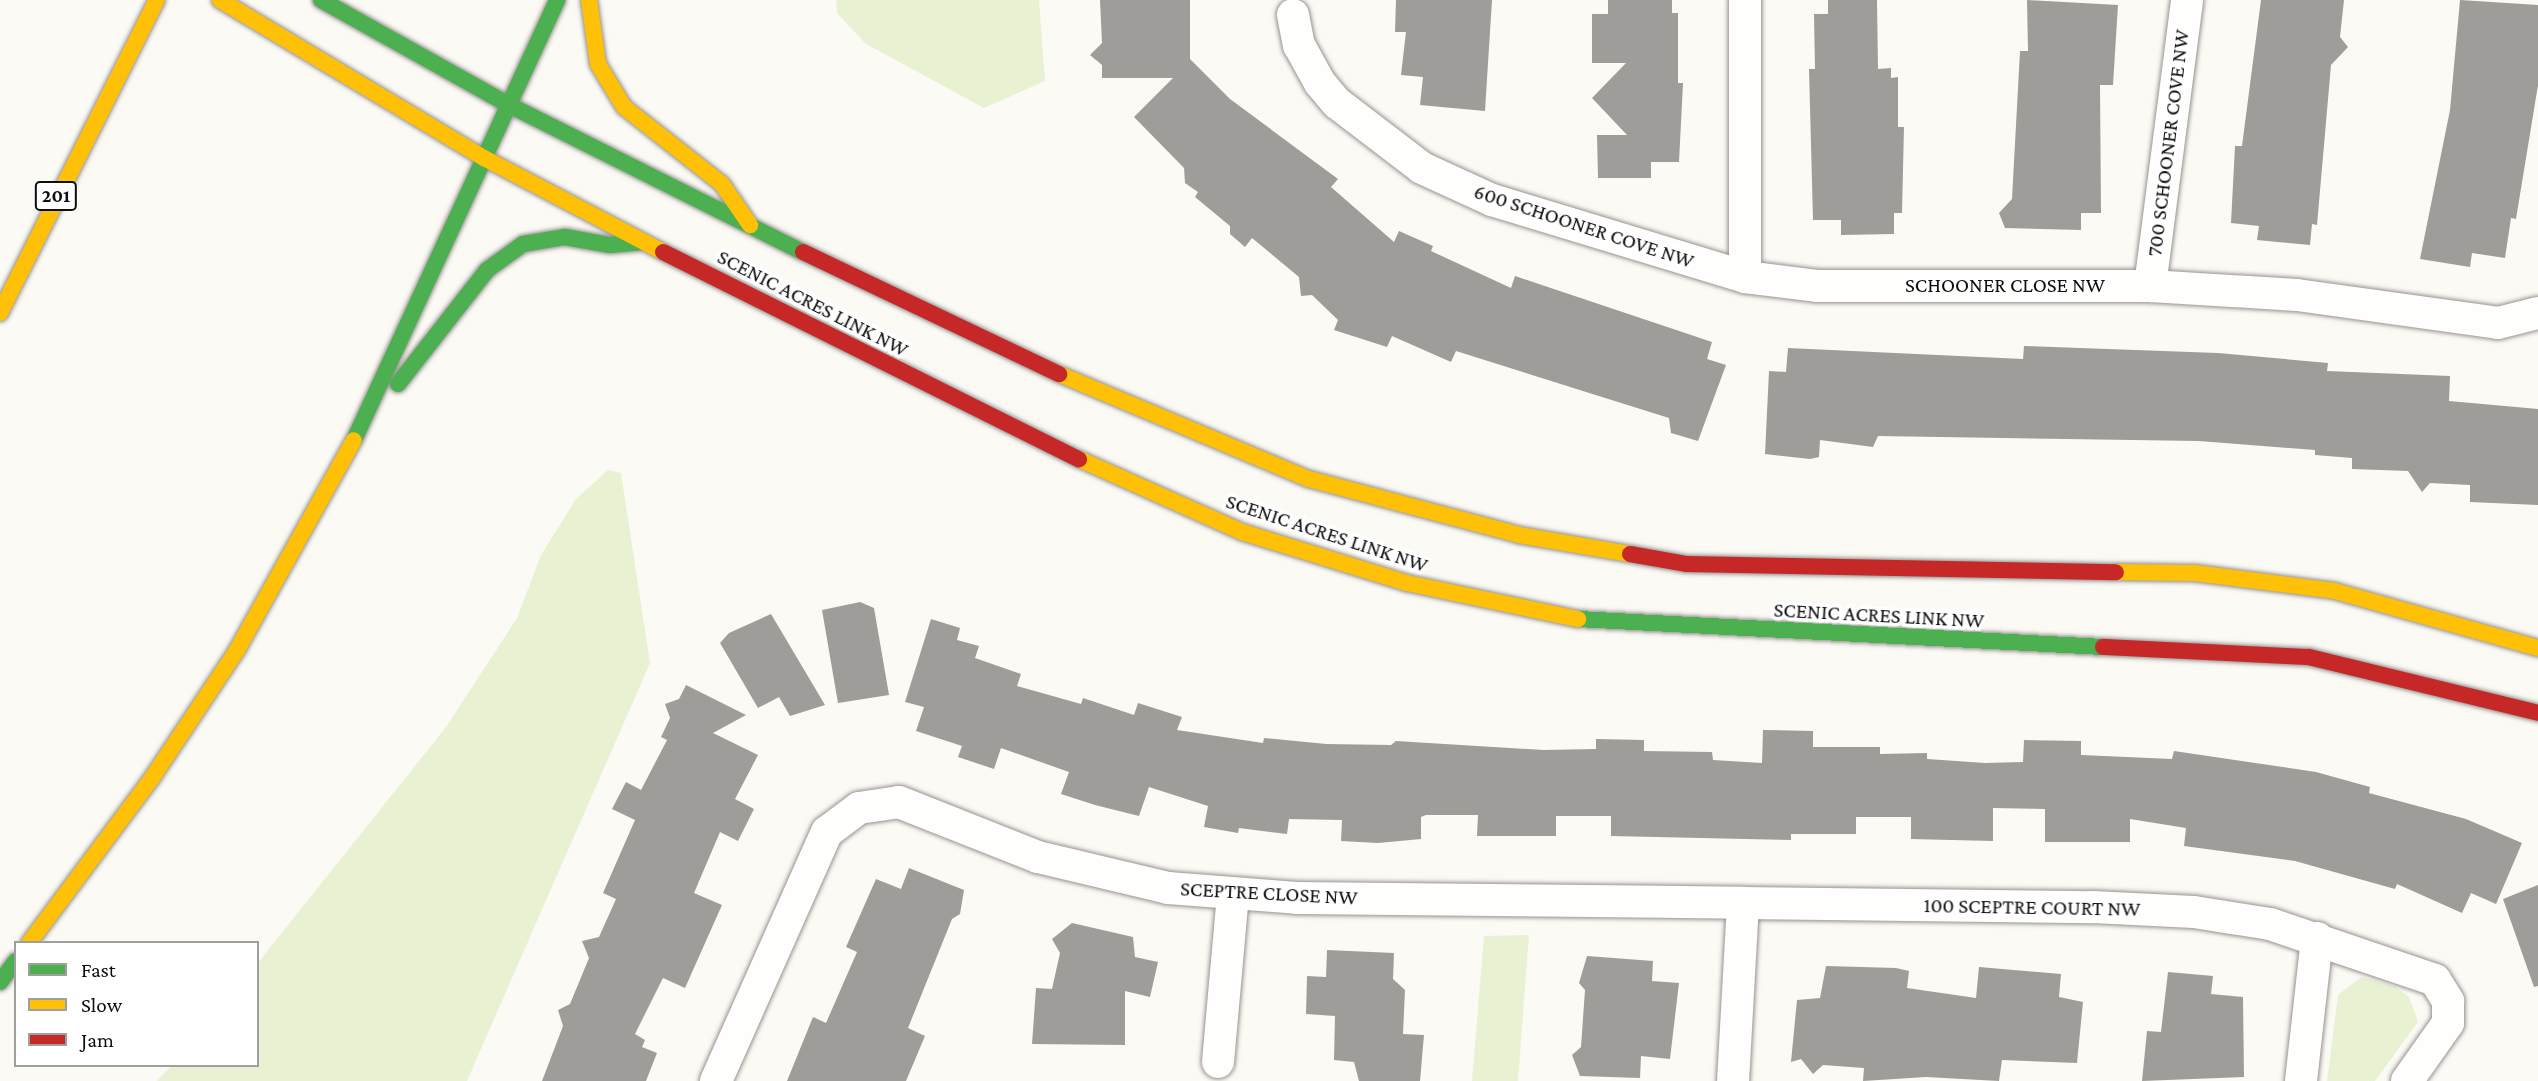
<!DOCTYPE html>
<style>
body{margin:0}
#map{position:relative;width:2538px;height:1081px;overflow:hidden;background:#fcfaf4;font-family:"Crimson Pro",serif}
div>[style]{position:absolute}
.green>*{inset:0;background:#e8f2d2}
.building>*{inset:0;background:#9f9c99}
.roads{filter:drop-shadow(0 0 2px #959492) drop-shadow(0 0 2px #959492)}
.street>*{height:32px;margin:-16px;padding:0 16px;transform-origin:16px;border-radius:16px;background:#fffefd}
.fast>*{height:16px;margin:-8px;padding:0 8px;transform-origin:8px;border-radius:8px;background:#4caf50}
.slow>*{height:16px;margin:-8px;padding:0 8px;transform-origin:8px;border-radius:8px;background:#ffc107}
.jam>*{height:16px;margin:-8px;padding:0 8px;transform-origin:8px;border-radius:8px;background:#c62828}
span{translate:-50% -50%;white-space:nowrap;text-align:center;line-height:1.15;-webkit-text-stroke:7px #fff;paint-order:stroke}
.shield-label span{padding:2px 5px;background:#fff;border:2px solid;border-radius:5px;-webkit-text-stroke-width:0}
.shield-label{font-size:19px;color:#0e0e0e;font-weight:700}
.street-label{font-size:21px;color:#0e0e0e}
.legend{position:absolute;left:14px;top:941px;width:245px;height:126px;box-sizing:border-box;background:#fff;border:2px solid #9f9f9f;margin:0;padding:9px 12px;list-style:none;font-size:21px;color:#0e0e0e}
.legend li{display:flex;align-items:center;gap:14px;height:35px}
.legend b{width:35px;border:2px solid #9f9f9f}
</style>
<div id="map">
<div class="green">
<i style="clip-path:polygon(836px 0,1039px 0,1045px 81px,984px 108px,866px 44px,837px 13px)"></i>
<i style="clip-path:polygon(608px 470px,621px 473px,650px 663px,467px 1081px,157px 1081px,172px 1065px,257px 1065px,257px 964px,446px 727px,517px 618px,541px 555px,576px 499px)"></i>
<i style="clip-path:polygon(1529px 935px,1518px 1081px,1472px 1081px,1484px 936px)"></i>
<i style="clip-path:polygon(2361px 977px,2394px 986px,2409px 997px,2418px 1022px,2375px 1081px,2327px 1081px,2338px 995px)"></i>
</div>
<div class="building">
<i style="clip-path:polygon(1100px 0,1190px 0,1190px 59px,1230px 99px,1338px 179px,1331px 187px,1394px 242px,1399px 231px,1433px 246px,1431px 251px,1511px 288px,1515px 276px,1712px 342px,1707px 359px,1726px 365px,1698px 441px,1671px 433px,1669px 418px,1456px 351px,1451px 362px,1392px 336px,1387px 347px,1334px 330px,1338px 320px,1312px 295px,1301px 296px,1299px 277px,1252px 238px,1245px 247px,1230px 234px,1230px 226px,1195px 197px,1198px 192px,1185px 183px,1184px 168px,1134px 117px,1173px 78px,1102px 78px,1102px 65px,1090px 55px,1102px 43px)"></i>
<i style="clip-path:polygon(1396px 0,1492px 0,1485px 111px,1420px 105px,1423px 77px,1401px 75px,1406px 32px,1395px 32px)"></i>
<i style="clip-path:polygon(1608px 0,1672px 0,1672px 13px,1678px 13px,1678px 83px,1683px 83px,1679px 162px,1651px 162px,1651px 178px,1598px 178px,1597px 135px,1627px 135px,1592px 98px,1626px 63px,1592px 63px,1592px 14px,1608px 14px)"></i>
<i style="clip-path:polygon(1828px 0,1877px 0,1878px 69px,1891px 68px,1891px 78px,1898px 77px,1898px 127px,1904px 127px,1902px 213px,1894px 213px,1894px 234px,1841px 235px,1841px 220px,1813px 220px,1809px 69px,1815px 69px,1814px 14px,1828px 14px)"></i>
<i style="clip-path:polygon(2027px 0,2118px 5px,2113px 85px,2100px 85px,2101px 213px,2081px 213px,2081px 230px,2005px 228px,1999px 213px,2012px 199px,2020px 51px,2028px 51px)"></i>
<i style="clip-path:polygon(2261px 0,2344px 0,2340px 37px,2348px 47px,2331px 65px,2317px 225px,2312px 224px,2310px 245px,2257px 240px,2259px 226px,2231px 223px,2235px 146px,2242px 146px)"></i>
<i style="clip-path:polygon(2460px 0,2538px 5px,2538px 85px,2516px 219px,2511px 218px,2505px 258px,2472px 253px,2470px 267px,2420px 259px,2450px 110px)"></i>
<i style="clip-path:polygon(2024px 346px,2218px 353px,2328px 363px,2327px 371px,2450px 376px,2449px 401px,2538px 409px,2538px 505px,2470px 502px,2470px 485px,2430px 483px,2422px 492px,2408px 471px,2352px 469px,2352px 458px,2315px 455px,2315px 450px,2199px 441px,1878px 436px,1873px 447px,1820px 440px,1819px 457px,1810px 459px,1765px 454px,1769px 371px,1786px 372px,1788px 348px,2023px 359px)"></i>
<i style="clip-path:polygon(860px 602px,874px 608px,889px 695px,838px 703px,822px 610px)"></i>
<i style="clip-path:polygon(771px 614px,825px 705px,790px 716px,779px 697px,758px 708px,720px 643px,729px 633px)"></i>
<i style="clip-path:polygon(931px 619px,960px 628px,957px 640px,979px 646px,975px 658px,1021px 674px,1017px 686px,1081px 704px,1083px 698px,1134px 715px,1138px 703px,1182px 717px,1177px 730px,1263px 743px,1264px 738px,1326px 744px,1391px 745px,1396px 741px,1543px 750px,1596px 749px,1596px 739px,1644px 740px,1644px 751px,1712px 752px,1713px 760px,1762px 763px,1763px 730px,1813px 731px,1813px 747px,1880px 747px,1880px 754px,1927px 753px,1927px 759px,1985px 763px,2023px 762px,2024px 740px,2081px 741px,2081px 755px,2172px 759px,2174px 751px,2316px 772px,2370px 787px,2369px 793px,2466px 819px,2522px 843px,2496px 904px,2471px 893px,2462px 913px,2397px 884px,2395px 889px,2295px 861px,2184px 846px,2186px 828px,2130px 819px,2130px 842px,2045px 842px,2045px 809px,1993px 808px,1993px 841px,1911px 839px,1911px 817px,1856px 817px,1856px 834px,1791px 834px,1791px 840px,1611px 836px,1611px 816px,1556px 816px,1556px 836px,1477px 836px,1478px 815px,1426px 815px,1421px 817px,1421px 839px,1378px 843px,1341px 841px,1342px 820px,1289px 819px,1287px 834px,1239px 828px,1238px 833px,1204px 827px,1208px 806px,1149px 787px,1139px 816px,1095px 805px,1061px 794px,1069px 772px,1001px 748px,994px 769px,958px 757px,962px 746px,916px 731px,924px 707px,905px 702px)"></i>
<i style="clip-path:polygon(686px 685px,746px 715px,713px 733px,758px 755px,735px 799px,754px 809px,738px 841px,720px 832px,694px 893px,722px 905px,685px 988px,663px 978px,635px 1034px,645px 1040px,642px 1047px,657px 1053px,646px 1081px,542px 1081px,563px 1026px,558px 1010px,570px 1004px,589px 958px,582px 941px,599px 937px,616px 899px,603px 893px,635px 820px,612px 809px,626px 782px,641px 790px,667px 740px,661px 737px,670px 718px,665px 704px,679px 699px)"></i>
<i style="clip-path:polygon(909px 868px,964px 890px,960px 914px,952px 919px,908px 1028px,925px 1036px,906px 1081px,787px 1081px,813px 1017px,826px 1023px,857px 952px,846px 947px,876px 879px,901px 889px)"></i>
<i style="clip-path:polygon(2538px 885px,2538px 986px,2534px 987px,2503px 899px)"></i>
<i style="clip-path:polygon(1072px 923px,1133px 937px,1135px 957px,1158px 962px,1150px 997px,1125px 991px,1125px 1045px,1032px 1044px,1036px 988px,1052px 989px,1060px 953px,1052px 939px)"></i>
<i style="clip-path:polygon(1327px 950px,1394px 953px,1393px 979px,1405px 990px,1403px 1034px,1424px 1035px,1420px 1081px,1359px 1081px,1354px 1062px,1334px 1060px,1335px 1016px,1306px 1014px,1307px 976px,1326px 977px)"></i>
<i style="clip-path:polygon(1587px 956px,1653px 961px,1652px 981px,1679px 983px,1670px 1059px,1641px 1056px,1640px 1078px,1580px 1076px,1572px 1055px,1581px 1047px,1585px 990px,1579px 983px)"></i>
<i style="clip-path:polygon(1826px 966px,1896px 968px,1909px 971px,1907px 988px,1976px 998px,1979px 967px,2061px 974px,2059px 997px,2083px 1002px,2077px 1063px,2002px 1060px,1999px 1081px,1926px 1077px,1863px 1081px,1864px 1068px,1823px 1065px,1813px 1074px,1801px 1059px,1791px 1062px,1797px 1000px,1820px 998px)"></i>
<i style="clip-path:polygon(2168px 972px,2213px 976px,2211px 994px,2243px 997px,2244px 1077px,2142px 1081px,2147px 1031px,2161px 1032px)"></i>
</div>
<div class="roads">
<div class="street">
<i style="left:1745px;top:0;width:277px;rotate:90deg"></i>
<i style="left:1745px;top:277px;width:74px;rotate:7deg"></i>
<i style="left:1818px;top:286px;width:332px"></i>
<i style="left:2150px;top:286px;width:147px;rotate:3.5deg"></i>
<i style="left:2297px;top:295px;width:203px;rotate:7.9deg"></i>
<i style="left:2498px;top:323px;width:41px;rotate:-14deg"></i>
<i style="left:1293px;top:15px;width:31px;rotate:79deg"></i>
<i style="left:1299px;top:45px;width:43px;rotate:61.1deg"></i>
<i style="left:1320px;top:83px;width:26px;rotate:50deg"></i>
<i style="left:1337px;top:103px;width:107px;rotate:37.4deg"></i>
<i style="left:1422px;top:168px;width:77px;rotate:24.6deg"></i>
<i style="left:1492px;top:200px;width:264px;rotate:16.9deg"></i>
<i style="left:2150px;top:286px;width:288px;rotate:-82.6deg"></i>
<i style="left:1743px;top:903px;width:350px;rotate:0.7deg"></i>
<i style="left:2093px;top:907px;width:101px;rotate:2.8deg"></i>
<i style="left:2194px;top:912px;width:77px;rotate:9deg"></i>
<i style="left:2270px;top:924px;width:174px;rotate:18.7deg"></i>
<i style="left:2435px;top:980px;width:25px;rotate:58deg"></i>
<i style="left:2448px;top:1001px;width:22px;rotate:90deg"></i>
<i style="left:2448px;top:1023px;width:71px;rotate:125.3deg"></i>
<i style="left:1218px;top:1062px;width:168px;rotate:-84.9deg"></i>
<i style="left:716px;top:1081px;width:273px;rotate:-66deg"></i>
<i style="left:827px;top:832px;width:40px;rotate:-37deg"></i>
<i style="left:859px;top:808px;width:40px;rotate:-8.5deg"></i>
<i style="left:899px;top:802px;width:149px;rotate:21.6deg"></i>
<i style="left:1038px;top:857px;width:134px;rotate:13.4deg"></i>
<i style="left:1168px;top:888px;width:129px;rotate:4.4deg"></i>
<i style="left:1297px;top:898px;width:446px;rotate:0.6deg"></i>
<i style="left:1743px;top:903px;width:178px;rotate:93.2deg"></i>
<i style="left:2301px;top:1081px;width:144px;rotate:-83.6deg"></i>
</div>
<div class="fast">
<i style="left:321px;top:0;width:213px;rotate:29.2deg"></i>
<i style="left:507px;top:104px;width:331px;rotate:26.6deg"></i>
<i style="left:398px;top:384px;width:145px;rotate:-52deg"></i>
<i style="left:487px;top:270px;width:44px;rotate:-35.8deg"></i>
<i style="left:523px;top:244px;width:43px;rotate:-9.5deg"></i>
<i style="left:565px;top:237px;width:46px;rotate:10.1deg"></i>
<i style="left:610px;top:245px;width:34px;rotate:-5deg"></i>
<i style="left:354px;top:440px;width:485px;rotate:-65.2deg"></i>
<i style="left:1578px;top:619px;width:526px;rotate:3.05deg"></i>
<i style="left:0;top:982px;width:26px;rotate:-53deg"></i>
</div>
<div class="slow">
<i style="left:220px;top:0;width:308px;rotate:30.9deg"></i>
<i style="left:484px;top:158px;width:202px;rotate:27.7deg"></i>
<i style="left:589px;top:0;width:65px;rotate:82deg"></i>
<i style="left:598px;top:64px;width:50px;rotate:58.8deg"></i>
<i style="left:624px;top:107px;width:125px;rotate:38.2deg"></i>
<i style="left:722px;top:184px;width:50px;rotate:55.7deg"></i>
<i style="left:0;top:313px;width:350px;rotate:-63.4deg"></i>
<i style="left:1059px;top:374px;width:271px;rotate:22.8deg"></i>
<i style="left:1309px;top:479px;width:217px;rotate:14.9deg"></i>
<i style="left:1519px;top:535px;width:113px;rotate:9.7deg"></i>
<i style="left:1079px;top:459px;width:179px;rotate:24.1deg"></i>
<i style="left:1242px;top:532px;width:173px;rotate:17.2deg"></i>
<i style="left:1407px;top:583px;width:175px;rotate:11.9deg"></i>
<i style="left:2116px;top:572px;width:79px;rotate:0.7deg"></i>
<i style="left:2195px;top:573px;width:141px;rotate:7.3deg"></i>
<i style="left:2335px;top:591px;width:211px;rotate:15.7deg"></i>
<i style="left:29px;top:943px;width:209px;rotate:-53.3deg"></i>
<i style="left:154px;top:775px;width:150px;rotate:-56.4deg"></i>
<i style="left:237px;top:650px;width:240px;rotate:-60.9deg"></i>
</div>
<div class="jam">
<i style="left:663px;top:252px;width:465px;rotate:26.5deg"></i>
<i style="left:803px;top:252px;width:284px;rotate:25.5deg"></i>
<i style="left:1630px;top:554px;width:58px;rotate:10deg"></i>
<i style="left:1687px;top:564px;width:429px;rotate:1.1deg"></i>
<i style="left:2103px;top:647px;width:206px;rotate:2.8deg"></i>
<i style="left:2309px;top:657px;width:236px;rotate:13.7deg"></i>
</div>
</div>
<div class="shield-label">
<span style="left:56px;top:196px">201</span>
</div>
<div class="street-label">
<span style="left:2168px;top:143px;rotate:-83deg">700 SCHOONER COVE NW</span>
<span style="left:1584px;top:226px;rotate:18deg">600 SCHOONER COVE NW</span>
<span style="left:2005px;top:285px">SCHOONER CLOSE NW</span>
<span style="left:813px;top:303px;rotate:27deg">SCENIC ACRES LINK NW</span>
<span style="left:1327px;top:533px;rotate:18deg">SCENIC ACRES LINK NW</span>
<span style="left:1879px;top:615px;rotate:3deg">SCENIC ACRES LINK NW</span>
<span style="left:1269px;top:893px;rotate:3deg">SCEPTRE CLOSE NW</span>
<span style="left:2032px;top:907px;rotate:1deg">100 SCEPTRE COURT NW</span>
</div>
<ul class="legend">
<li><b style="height:9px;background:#4caf50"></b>Fast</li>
<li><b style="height:9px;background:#ffc107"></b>Slow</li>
<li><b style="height:9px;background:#c62828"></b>Jam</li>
</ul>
</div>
